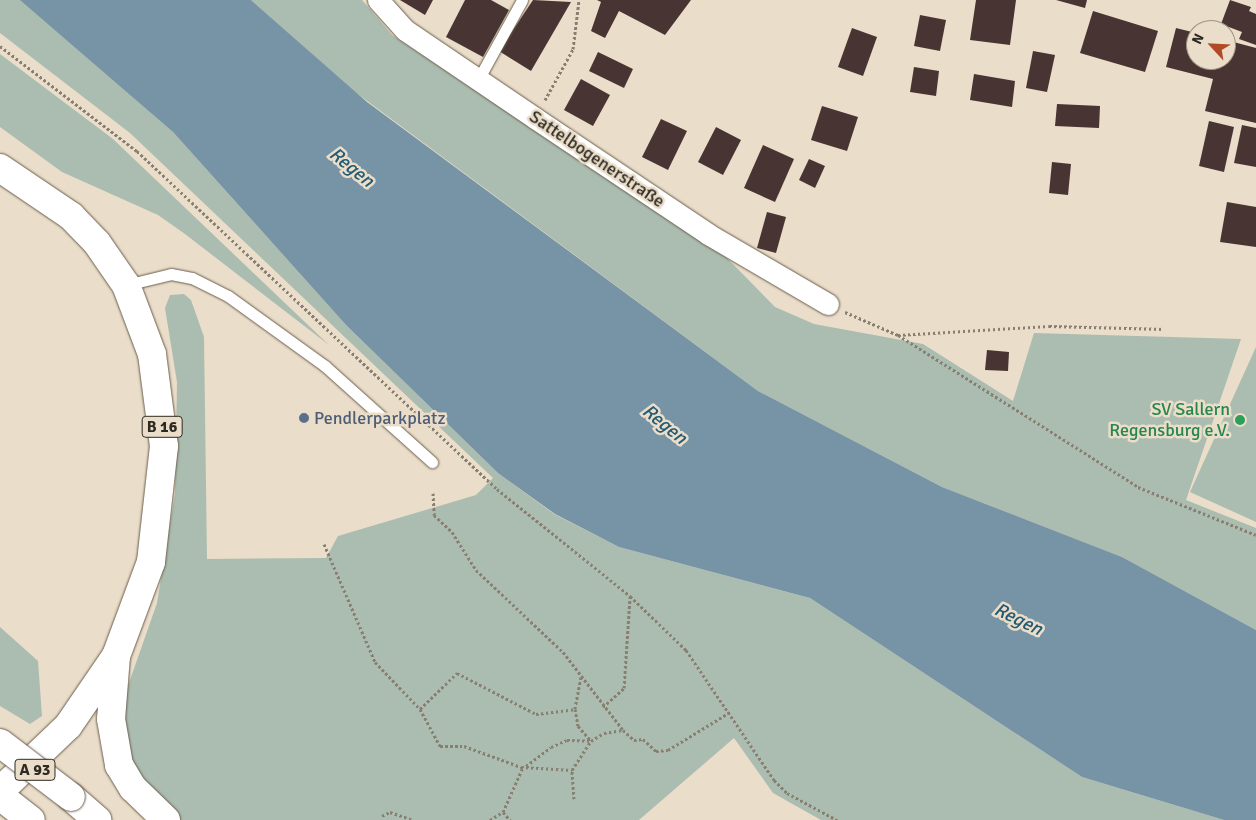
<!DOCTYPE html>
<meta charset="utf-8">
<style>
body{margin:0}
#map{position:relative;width:1256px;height:820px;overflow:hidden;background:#eaddc9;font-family:Signika,sans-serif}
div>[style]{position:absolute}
.green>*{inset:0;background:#abbdb0}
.water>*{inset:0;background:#7694a5}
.building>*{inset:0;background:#483433}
.path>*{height:3px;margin-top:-1.5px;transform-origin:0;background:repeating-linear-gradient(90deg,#887f71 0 2.5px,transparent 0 5px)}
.roads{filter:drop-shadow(0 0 1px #695d4c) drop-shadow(0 0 1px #695d4c)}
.service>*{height:11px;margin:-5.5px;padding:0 5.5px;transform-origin:5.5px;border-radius:5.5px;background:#fff}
.minor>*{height:21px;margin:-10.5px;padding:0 10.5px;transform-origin:10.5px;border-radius:10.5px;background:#fff}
.trunk>*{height:28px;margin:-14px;padding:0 14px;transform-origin:14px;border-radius:14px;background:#fff}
.motorway>*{height:28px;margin:-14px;padding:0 14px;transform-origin:14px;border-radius:14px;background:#fff}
.bridges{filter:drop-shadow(0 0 1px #695d4c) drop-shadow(0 0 1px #695d4c)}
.motorway-bridge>*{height:28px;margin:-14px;padding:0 14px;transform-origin:14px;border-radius:14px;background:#fff}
.dots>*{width:14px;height:14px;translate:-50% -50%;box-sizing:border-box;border:2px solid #eaddc9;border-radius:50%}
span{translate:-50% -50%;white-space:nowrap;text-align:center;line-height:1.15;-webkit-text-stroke:5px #eaddc9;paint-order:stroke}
.shield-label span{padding:1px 4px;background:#eaddc9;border:1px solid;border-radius:4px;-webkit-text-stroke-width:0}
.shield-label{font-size:16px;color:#2e2921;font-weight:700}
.street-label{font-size:18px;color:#2e2921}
.leisure-label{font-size:18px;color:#27864d}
.right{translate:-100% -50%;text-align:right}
.service-label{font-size:18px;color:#4e5e75}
.left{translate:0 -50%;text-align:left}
.water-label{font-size:19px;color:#235a74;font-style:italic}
.north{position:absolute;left:1186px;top:20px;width:50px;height:50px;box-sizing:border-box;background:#eaddc9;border:1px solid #9f9586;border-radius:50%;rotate:295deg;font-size:14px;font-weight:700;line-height:20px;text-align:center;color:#2e2921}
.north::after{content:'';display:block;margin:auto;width:18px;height:22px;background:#b14a27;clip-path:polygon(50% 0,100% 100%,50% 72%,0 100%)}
</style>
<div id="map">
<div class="green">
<i style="clip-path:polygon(0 0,22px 0,173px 132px,346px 325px,498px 473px,554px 514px,619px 547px,810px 598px,1082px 777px,1224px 820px,821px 820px,773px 793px,734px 738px,639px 820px,178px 820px,156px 799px,122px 745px,123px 700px,157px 603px,175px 494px,177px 382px,165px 308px,170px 295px,184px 294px,191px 300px,204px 337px,207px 559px,326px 558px,338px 536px,476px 495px,493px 478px,130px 133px,0 33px)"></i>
<i style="clip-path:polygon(251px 0,362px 0,392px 35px,726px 257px,775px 307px,814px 324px,923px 344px,1013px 401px,1034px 333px,1241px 339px,1186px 500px,1256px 528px,1256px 630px,1122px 557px,942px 487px,758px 391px,355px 92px)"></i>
<i style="clip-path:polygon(0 54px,113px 139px,329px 345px,185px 234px,158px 215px,62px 172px,0 127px)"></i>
<i style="clip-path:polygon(1256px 347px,1256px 522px,1190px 492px)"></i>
<i style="clip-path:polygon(0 627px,38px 661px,42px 716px,30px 724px,0 706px)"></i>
</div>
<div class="water">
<i style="clip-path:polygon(20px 0,251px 0,367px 102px,758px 391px,942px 487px,1122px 557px,1256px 630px,1256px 820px,1224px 820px,1082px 777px,810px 598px,619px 547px,555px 514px,498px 473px,346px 325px,173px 132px)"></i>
</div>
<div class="building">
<i style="clip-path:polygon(400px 0,433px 0,425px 15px)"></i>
<i style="clip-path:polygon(465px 0,491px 0,509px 10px,483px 57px,446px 37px)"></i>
<i style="clip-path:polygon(533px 0,571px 2px,531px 71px,499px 51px)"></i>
<i style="clip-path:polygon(597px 0,691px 0,665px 35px,619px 11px,605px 38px,591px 31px,601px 2px)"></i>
<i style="clip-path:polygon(976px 0,1016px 0,1010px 45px,970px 40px)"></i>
<i style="clip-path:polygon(1056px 0,1087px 0,1085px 8px)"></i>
<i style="clip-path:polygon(1230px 0,1251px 7px,1249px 11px,1256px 14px,1256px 45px,1239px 39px,1242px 32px,1221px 24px)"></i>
<i style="clip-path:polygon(1093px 11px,1158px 31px,1145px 72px,1080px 53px)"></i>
<i style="clip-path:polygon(920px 15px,946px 20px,940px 51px,914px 46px)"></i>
<i style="clip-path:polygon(852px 28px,877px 37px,863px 76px,838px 67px)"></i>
<i style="clip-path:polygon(1176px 28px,1196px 33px,1196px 60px,1226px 60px,1226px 40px,1256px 48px,1256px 123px,1205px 111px,1213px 79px,1166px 67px)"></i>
<i style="clip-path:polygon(1033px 51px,1055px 55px,1047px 92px,1026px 88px)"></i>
<i style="clip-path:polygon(598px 52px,633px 69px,624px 88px,589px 71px)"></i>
<i style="clip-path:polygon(914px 67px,939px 71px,936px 96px,910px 92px)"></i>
<i style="clip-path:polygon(974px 74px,1015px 81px,1012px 107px,970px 100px)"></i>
<i style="clip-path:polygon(581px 79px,610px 95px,593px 126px,564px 110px)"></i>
<i style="clip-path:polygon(1057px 104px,1100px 106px,1099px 128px,1055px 126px)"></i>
<i style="clip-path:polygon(822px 106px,858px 117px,847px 151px,811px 140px)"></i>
<i style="clip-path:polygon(661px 119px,687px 131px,668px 170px,642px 157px)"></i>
<i style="clip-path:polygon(1209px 121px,1234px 127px,1224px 172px,1199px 166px)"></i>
<i style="clip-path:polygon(1242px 125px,1256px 128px,1256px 167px,1234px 163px)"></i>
<i style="clip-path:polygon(716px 127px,741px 140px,723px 175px,698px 162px)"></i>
<i style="clip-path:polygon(763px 145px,794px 159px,775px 202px,744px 188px)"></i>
<i style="clip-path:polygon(809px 159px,825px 166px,815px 188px,799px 180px)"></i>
<i style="clip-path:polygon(1052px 162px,1071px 164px,1068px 195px,1049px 193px)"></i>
<i style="clip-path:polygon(1227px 202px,1256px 207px,1256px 247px,1220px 242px)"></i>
<i style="clip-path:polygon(767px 212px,786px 217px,776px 253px,757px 248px)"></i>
<i style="clip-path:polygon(987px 350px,1009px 352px,1008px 371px,985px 370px)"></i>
</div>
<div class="path">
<i style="left:0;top:46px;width:173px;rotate:37.5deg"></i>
<i style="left:137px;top:151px;width:494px;rotate:43.2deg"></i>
<i style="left:497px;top:489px;width:171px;rotate:38.8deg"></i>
<i style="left:630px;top:596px;width:78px;rotate:44deg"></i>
<i style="left:686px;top:650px;width:157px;rotate:55.9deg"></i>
<i style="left:774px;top:780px;width:18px;rotate:45deg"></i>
<i style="left:787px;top:793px;width:57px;rotate:28.4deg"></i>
<i style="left:545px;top:100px;width:58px;rotate:-61.2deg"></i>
<i style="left:573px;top:49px;width:49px;rotate:-83deg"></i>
<i style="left:845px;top:312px;width:58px;rotate:23.5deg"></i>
<i style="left:898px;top:335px;width:284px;rotate:32.3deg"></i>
<i style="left:1138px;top:487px;width:127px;rotate:22.1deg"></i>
<i style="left:898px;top:335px;width:151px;rotate:-3.4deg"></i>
<i style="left:1049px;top:326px;width:115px;rotate:1.5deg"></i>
<i style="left:433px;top:493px;width:22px;rotate:87deg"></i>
<i style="left:434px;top:515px;width:25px;rotate:43deg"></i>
<i style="left:452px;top:532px;width:45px;rotate:57.7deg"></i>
<i style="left:476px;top:570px;width:120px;rotate:43.3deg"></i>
<i style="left:563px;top:652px;width:98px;rotate:52.4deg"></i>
<i style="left:324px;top:544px;width:129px;rotate:66.6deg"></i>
<i style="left:375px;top:662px;width:65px;rotate:46.2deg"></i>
<i style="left:420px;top:709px;width:42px;rotate:61.6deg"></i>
<i style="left:440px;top:746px;width:24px"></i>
<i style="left:464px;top:746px;width:61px;rotate:20.2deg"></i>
<i style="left:521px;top:767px;width:51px;rotate:3.4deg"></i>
<i style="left:581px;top:677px;width:33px;rotate:101deg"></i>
<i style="left:575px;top:709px;width:17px;rotate:80deg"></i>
<i style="left:578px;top:726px;width:20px;rotate:49deg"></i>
<i style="left:603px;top:707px;width:28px;rotate:-42deg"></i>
<i style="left:624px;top:688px;width:91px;rotate:-86.2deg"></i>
<i style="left:420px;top:709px;width:52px;rotate:-44.2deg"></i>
<i style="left:457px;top:673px;width:89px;rotate:27.4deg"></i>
<i style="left:536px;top:714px;width:39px;rotate:-7deg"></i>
<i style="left:526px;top:766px;width:31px;rotate:-37deg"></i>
<i style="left:551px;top:747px;width:17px;rotate:-24deg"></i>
<i style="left:567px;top:740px;width:23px;rotate:2deg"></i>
<i style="left:574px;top:799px;width:29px;rotate:-94deg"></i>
<i style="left:572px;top:770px;width:35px;rotate:-57deg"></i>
<i style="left:591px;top:741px;width:15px;rotate:-32deg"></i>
<i style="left:604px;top:733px;width:19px;rotate:-9deg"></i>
<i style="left:623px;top:730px;width:15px;rotate:42deg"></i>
<i style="left:634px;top:740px;width:9px;rotate:-6deg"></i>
<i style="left:643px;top:739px;width:18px;rotate:43deg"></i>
<i style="left:656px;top:751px;width:12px;rotate:-5deg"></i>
<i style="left:668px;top:750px;width:73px;rotate:-31.5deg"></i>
<i style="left:503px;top:812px;width:11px;rotate:49deg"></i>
<i style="left:382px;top:816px;width:9px;rotate:-27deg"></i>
<i style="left:390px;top:812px;width:24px;rotate:19deg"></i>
<i style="left:490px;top:820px;width:15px;rotate:-32deg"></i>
<i style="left:503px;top:812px;width:49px;rotate:-66deg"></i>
</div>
<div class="roads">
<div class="service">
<i style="left:479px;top:78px;width:89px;rotate:-61.1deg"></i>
<i style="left:126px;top:285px;width:46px;rotate:-13.7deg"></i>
<i style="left:171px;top:274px;width:21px;rotate:11deg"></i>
<i style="left:192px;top:278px;width:40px;rotate:26.6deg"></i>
<i style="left:228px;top:296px;width:120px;rotate:35.8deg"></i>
<i style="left:325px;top:366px;width:144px;rotate:41.9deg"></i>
</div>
<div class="minor">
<i style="left:378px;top:0;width:40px;rotate:48deg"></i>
<i style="left:405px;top:30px;width:157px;rotate:34.1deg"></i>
<i style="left:535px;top:118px;width:208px;rotate:33.8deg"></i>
<i style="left:708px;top:234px;width:139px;rotate:30.3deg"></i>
</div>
<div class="trunk">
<i style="left:0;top:168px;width:86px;rotate:34.1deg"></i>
<i style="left:71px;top:216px;width:37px;rotate:46deg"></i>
<i style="left:97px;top:243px;width:51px;rotate:55.4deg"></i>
<i style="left:126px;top:285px;width:74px;rotate:69.4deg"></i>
<i style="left:152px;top:354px;width:93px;rotate:82.6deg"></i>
<i style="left:164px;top:446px;width:117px;rotate:96.4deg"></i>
<i style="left:151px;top:562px;width:100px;rotate:110.4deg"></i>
<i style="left:116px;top:656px;width:85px;rotate:124.4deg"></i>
<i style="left:68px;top:726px;width:94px;rotate:136.3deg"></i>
</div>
<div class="motorway">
<i style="left:116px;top:656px;width:63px;rotate:94.5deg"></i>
<i style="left:111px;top:719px;width:47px;rotate:80.1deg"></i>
<i style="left:119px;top:765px;width:27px;rotate:59deg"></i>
<i style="left:133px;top:788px;width:46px;rotate:44.1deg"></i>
<i style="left:0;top:796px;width:39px;rotate:38deg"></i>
<i style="left:71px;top:797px;width:35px;rotate:41deg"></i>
</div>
</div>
<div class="bridges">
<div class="motorway-bridge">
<i style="left:0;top:743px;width:89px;rotate:37.3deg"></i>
</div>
</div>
<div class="dots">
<i style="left:304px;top:418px;background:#5c6f8a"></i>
<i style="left:1240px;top:420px;background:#2e9e5b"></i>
</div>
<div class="shield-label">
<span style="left:162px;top:427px">B 16</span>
<span style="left:35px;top:770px">A 93</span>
</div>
<div class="street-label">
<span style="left:597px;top:159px;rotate:34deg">Sattelbogenerstraße</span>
</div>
<div class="leisure-label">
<span class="right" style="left:1230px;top:420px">SV Sallern<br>Regensburg e.V.</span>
</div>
<div class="service-label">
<span class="left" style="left:314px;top:418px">Pendlerparkplatz</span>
</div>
<div class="water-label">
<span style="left:351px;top:168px;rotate:39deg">Regen</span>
<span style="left:664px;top:425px;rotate:39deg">Regen</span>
<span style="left:1018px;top:620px;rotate:26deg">Regen</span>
</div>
<div class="north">N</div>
</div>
